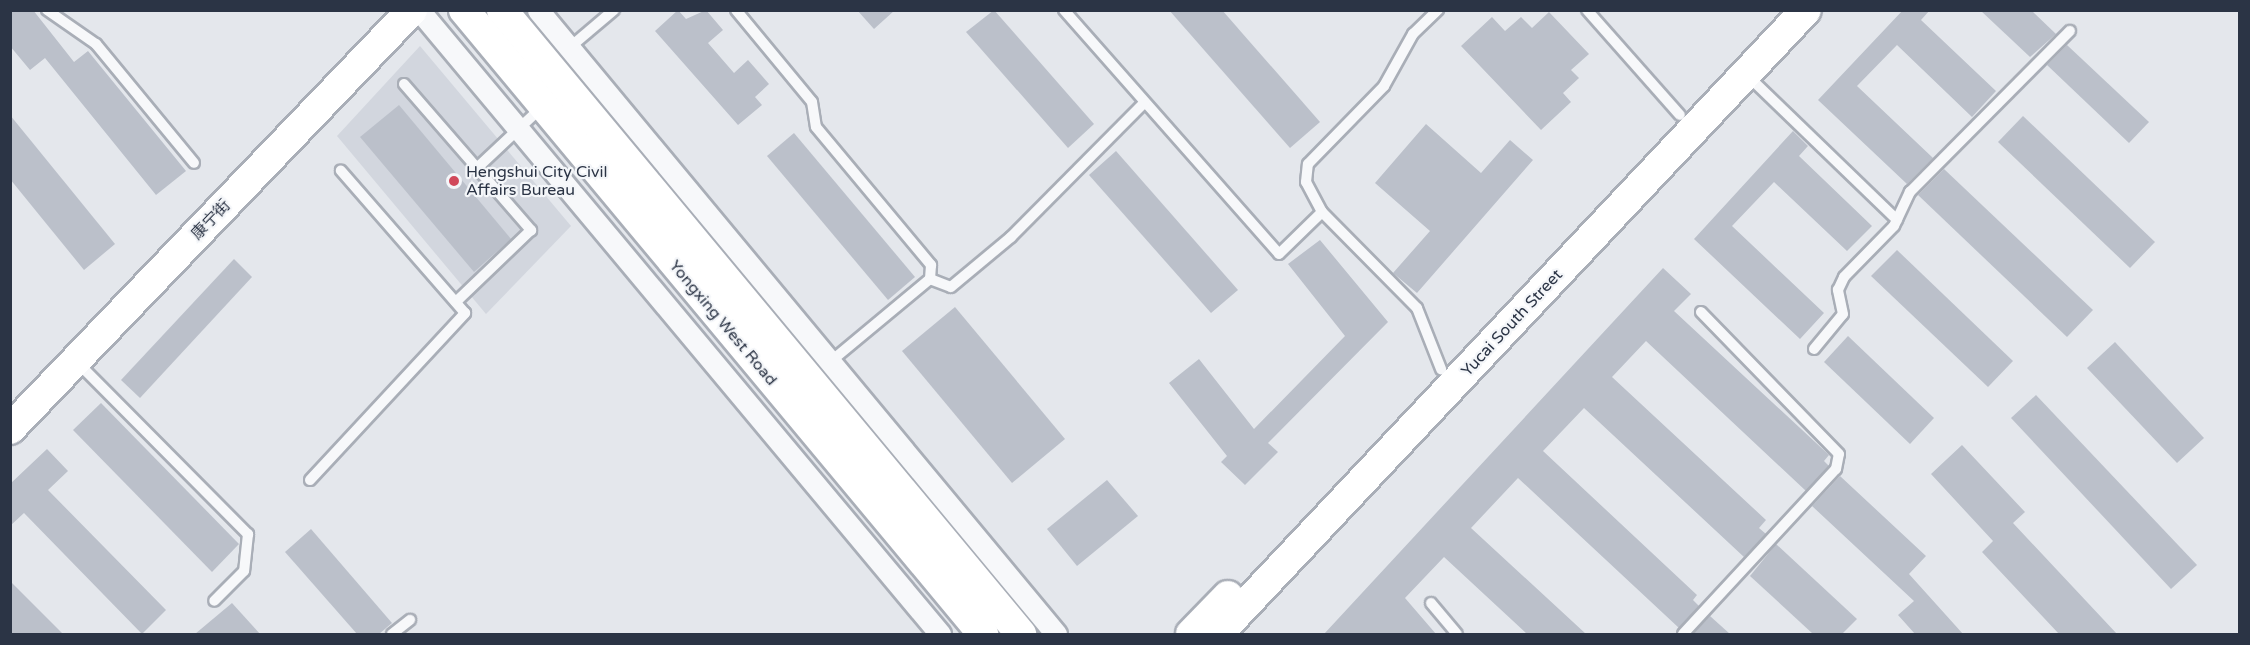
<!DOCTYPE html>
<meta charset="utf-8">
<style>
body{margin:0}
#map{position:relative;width:2250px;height:645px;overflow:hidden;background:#e4e7ec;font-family:"Varela Round","Noto Sans SC",sans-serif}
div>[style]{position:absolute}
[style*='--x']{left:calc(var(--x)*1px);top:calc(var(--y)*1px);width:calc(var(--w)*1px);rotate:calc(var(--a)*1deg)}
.built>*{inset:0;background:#d2d6de}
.building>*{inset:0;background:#bbc0ca}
.roads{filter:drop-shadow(2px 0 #a9aeb7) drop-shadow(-2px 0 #a9aeb7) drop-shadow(0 2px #a9aeb7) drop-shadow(0 -2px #a9aeb7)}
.lane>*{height:10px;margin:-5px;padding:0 5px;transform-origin:5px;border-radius:5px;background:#f7f8fa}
.street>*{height:21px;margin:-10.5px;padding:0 10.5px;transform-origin:10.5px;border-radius:10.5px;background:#f7f8fa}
.secondary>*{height:30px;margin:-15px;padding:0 15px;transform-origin:15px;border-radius:15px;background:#fff}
.dots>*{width:16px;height:16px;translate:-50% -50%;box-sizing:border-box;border:3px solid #f4f6f9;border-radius:50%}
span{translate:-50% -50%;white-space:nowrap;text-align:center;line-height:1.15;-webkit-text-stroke:4.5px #f4f6f9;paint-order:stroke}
.poi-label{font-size:16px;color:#2b3445}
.left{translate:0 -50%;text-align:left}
.street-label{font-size:16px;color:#2b3445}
.frame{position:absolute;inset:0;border:12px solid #2b3445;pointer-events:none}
</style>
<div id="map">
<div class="built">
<i style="clip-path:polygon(420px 46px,571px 226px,486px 314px,337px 136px)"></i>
</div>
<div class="building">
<i style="clip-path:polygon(10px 10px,33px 10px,74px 62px,88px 51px,186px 171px,156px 195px,45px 58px,30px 70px,10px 46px)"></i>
<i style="clip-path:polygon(678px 10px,686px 19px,706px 10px,723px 30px,708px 43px,734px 73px,748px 60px,769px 84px,755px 97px,762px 105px,738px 125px,655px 31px)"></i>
<i style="clip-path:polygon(857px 10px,895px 10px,874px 29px)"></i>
<i style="clip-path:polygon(994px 10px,1094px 124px,1068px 148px,966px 32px)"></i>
<i style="clip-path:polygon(1169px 10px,1222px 10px,1320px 122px,1290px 148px)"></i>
<i style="clip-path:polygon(1903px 10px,1930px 10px,1921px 20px,1996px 91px,1972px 117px,1897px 45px,1857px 86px,1933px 158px,1907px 184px,1818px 100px)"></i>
<i style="clip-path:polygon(1980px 10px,2031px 10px,2056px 34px,2030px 57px)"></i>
<i style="clip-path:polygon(1549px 12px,1589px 54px,1571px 70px,1579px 78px,1563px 93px,1571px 102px,1541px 130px,1461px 46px,1492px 17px,1505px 31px,1521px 17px,1532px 28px)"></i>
<i style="clip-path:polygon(2067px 45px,2149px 122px,2129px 143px,2047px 65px)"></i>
<i style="clip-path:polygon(399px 105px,511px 239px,474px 272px,360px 137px)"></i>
<i style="clip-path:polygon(10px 115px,115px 244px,84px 270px,10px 179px)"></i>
<i style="clip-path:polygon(2023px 116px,2155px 242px,2130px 268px,1998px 142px)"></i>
<i style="clip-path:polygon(1426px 124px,1481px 173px,1510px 140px,1533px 160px,1417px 293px,1393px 273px,1430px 231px,1375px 183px)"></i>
<i style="clip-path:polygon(1793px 131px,1808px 146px,1799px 156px,1872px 226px,1847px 251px,1774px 182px,1732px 226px,1824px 313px,1800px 339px,1694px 239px)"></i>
<i style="clip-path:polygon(794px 133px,915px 277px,888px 300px,767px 156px)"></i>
<i style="clip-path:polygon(1116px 151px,1238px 290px,1211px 313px,1089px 175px)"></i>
<i style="clip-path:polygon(1944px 169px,2093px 310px,2067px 337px,1918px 195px)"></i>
<i style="clip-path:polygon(1320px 240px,1388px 322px,1268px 443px,1278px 452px,1245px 485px,1221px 462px,1227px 456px,1169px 383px,1199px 359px,1254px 429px,1345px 336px,1288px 264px)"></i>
<i style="clip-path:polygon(1897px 250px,2013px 361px,1988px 387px,1871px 276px)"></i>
<i style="clip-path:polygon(234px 259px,252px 277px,140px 398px,121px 380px)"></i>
<i style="clip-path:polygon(1663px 268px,1691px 294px,1674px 311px,1829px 455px,1824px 461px,1829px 466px,1806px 491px,1646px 341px,1612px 377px,1766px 520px,1759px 528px,1766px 534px,1744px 557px,1584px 408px,1543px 451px,1697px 595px,1693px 600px,1699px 606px,1679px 628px,1518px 478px,1471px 528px,1586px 634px,1527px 634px,1444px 557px,1405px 598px,1436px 634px,1324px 634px)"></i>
<i style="clip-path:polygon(955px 307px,1065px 439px,1012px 483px,902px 351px)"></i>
<i style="clip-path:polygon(1848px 336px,1934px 418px,1910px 444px,1824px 362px)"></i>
<i style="clip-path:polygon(2115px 342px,2204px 438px,2177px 463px,2087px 368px)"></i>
<i style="clip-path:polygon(2036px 395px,2197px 565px,2171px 589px,2011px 418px)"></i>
<i style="clip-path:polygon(101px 403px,239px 544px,212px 572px,73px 430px)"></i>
<i style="clip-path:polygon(1962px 445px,2025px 512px,2013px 523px,2117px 634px,2059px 634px,1982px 552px,1993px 541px,1931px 474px)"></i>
<i style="clip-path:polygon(47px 449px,68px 471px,48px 490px,166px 610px,142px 634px,24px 513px,10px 526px,10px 484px)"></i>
<i style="clip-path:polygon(1840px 476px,1926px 556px,1909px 574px,1963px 634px,1915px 634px,1898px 615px,1914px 601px,1812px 506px)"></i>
<i style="clip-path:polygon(1107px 480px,1138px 516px,1077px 566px,1047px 529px)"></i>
<i style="clip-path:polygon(311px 529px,392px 623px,379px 634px,357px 634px,285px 552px)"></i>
<i style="clip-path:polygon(1776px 544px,1857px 619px,1842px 634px,1813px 634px,1750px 576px)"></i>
<i style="clip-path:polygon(10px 581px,63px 634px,10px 634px)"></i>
<i style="clip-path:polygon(232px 603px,260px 634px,195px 634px)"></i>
<i style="clip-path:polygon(1710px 616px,1730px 634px,1693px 634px)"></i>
</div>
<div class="roads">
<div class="lane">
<i style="--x:47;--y:10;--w:60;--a:34.8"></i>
<i style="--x:96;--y:44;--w:154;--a:50.5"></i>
<i style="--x:736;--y:10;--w:119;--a:50.4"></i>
<i style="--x:812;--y:102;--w:25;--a:81"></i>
<i style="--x:816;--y:127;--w:180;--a:50.2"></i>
<i style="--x:931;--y:265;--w:14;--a:94"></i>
<i style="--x:1064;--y:10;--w:325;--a:48.6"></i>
<i style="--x:1279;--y:254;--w:60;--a:-44.3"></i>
<i style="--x:1322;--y:212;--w:135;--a:45.3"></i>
<i style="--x:1417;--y:308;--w:66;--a:68.5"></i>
<i style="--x:1587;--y:10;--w:140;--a:48.5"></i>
<i style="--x:569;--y:48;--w:59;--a:-40.2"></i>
<i style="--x:1748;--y:76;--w:207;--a:44"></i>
<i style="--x:404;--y:84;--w:194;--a:49"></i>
<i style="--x:531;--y:230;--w:104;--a:136.2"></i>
<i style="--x:477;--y:168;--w:91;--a:-43.2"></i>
<i style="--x:1322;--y:212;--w:34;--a:-118"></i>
<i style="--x:1306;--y:182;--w:18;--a:-84"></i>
<i style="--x:1308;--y:164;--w:109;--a:-45.7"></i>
<i style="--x:1384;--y:86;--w:60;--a:-60.9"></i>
<i style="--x:1413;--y:34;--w:35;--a:-44"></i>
<i style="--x:1814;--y:349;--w:45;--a:-50.4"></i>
<i style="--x:1843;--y:314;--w:25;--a:-102"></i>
<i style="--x:1838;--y:290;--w:14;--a:-65"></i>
<i style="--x:1844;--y:277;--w:71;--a:-45.6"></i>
<i style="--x:1894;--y:226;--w:38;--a:-65"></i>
<i style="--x:1910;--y:192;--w:227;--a:-45.2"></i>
<i style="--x:77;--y:362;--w:243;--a:45.2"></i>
<i style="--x:248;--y:534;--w:37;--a:96"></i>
<i style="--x:244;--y:571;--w:42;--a:135"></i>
<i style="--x:830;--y:362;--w:130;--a:-39.7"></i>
<i style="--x:930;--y:279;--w:22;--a:21"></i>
<i style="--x:951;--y:287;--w:78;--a:-39.8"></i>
<i style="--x:1011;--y:237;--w:189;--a:-45.2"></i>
<i style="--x:310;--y:480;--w:228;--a:-47.1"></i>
<i style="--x:465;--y:313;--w:189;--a:-131.1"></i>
<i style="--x:1431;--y:603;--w:40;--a:50"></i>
<i style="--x:392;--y:634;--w:23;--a:-38"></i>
<i style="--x:1683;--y:634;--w:225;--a:-47.2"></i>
<i style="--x:1836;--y:469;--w:15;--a:-79"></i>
<i style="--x:1839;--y:454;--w:198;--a:-134.2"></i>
</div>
<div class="street">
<i style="--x:419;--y:10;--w:813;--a:50.14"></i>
<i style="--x:538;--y:10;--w:811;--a:50.3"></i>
</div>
<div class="secondary">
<i style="--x:464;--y:10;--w:812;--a:50.25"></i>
<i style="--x:502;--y:10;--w:812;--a:50.25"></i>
<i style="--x:10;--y:429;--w:581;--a:-46.19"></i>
<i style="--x:1191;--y:634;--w:53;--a:-45.8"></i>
<i style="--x:1218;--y:634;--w:857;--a:-46.7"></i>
</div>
</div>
<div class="dots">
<i style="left:454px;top:181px;background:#d1495b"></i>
</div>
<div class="poi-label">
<span class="left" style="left:466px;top:181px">Hengshui City Civil<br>Affairs Bureau</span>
</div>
<div class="street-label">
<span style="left:211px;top:220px;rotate:-46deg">康宁街</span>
<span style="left:723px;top:323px;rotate:50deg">Yongxing West Road</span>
<span style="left:1512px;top:323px;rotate:-47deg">Yucai South Street</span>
</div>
<div class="frame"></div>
</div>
